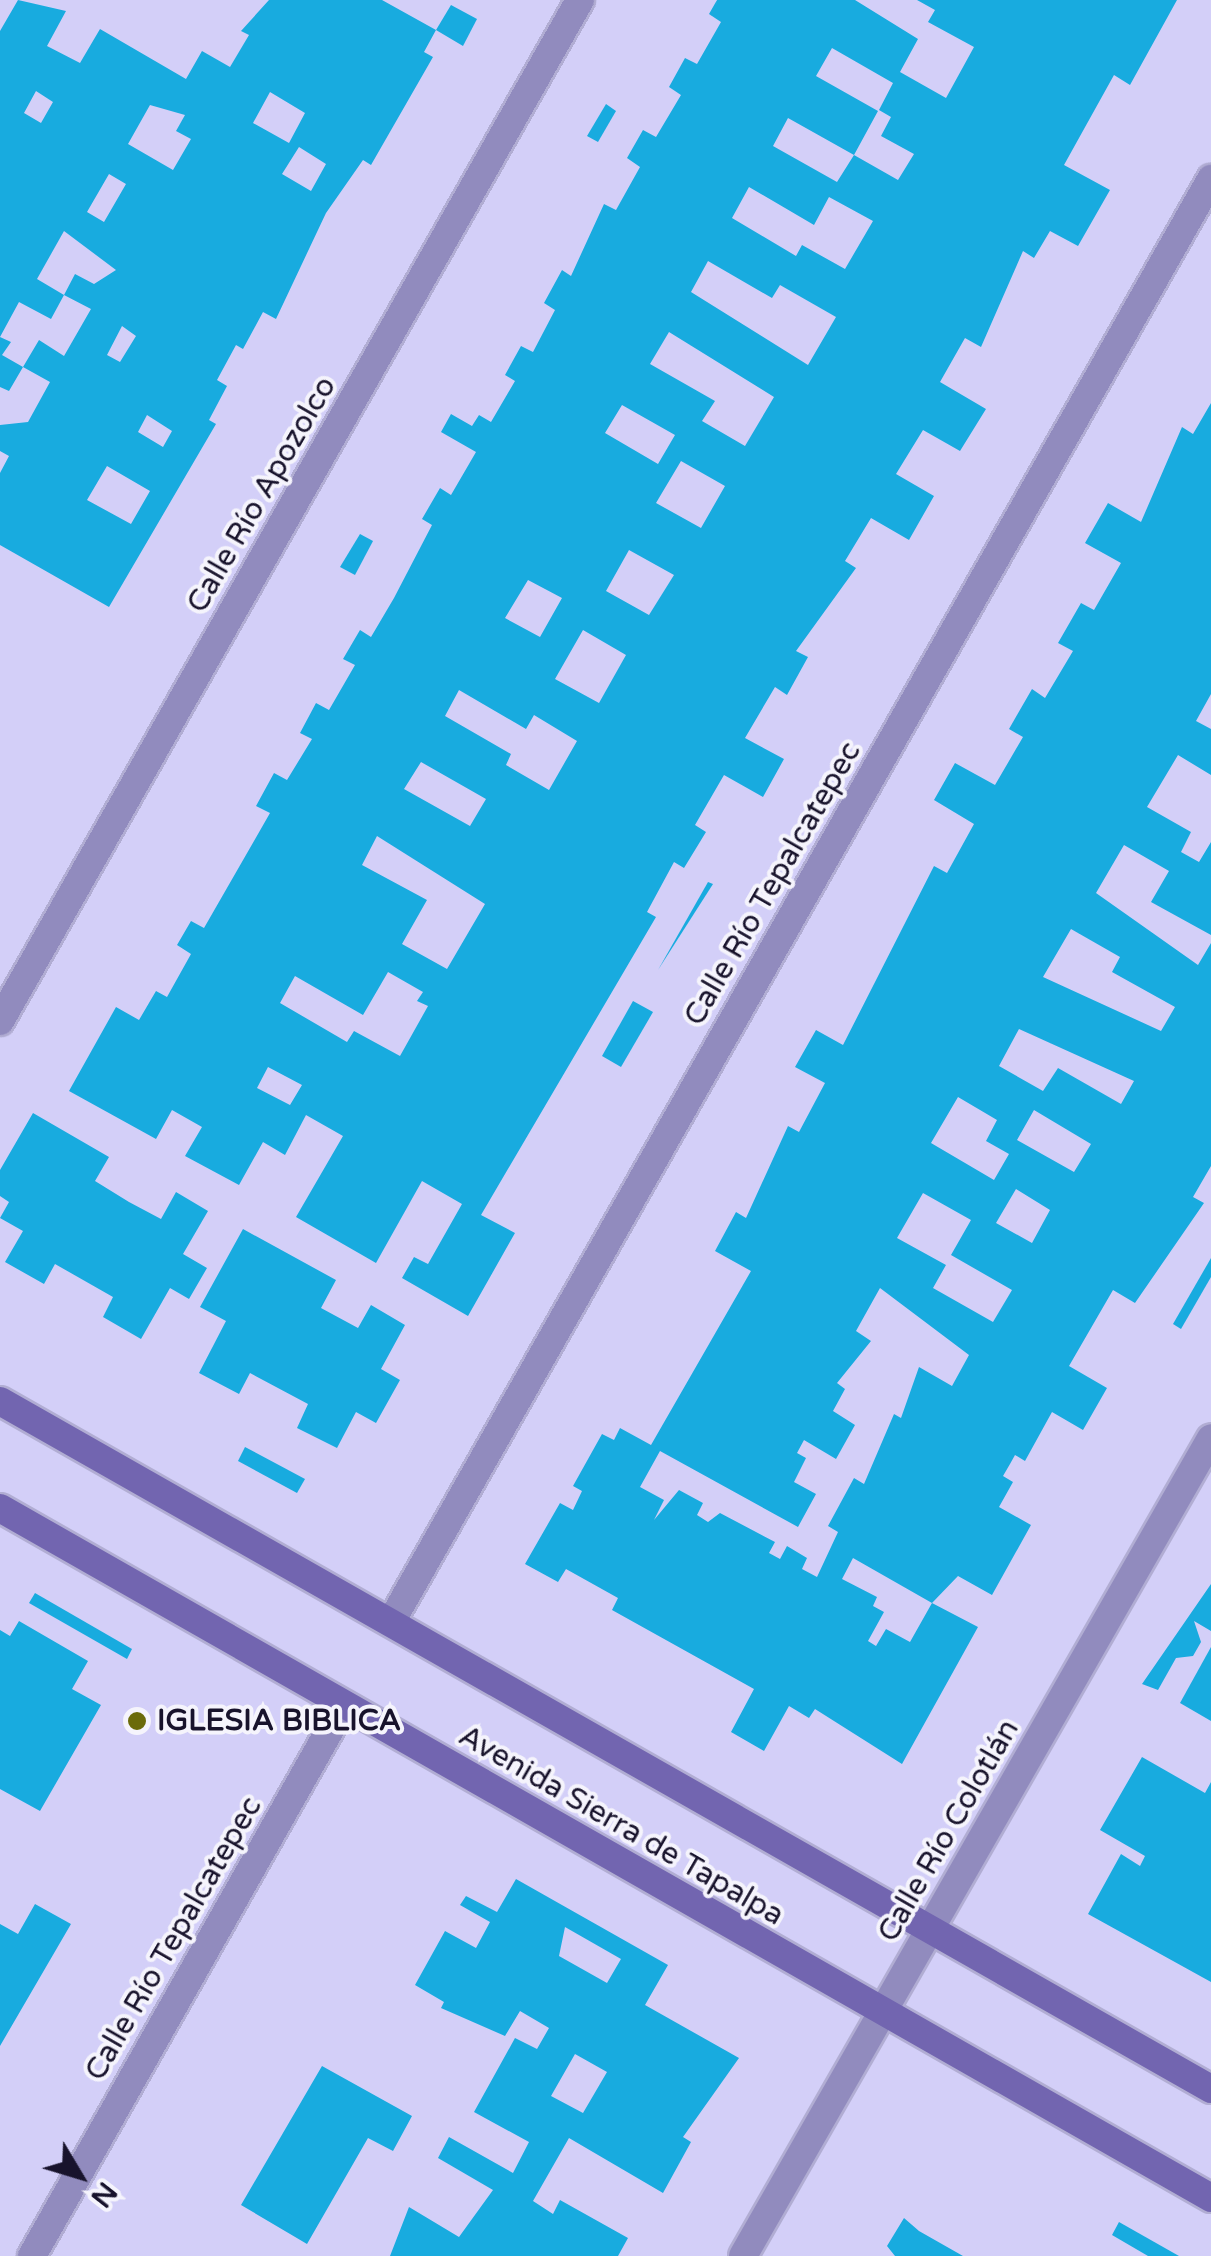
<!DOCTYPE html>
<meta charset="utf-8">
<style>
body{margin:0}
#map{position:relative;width:1211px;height:2256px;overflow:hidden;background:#d3cff8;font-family:"Varela Round",sans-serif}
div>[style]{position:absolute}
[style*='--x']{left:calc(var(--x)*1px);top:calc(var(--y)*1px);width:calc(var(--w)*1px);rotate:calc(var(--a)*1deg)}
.building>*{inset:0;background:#18abdf}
.roads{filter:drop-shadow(2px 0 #b1add3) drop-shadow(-2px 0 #b1add3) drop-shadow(0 2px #b1add3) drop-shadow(0 -2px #b1add3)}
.minor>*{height:28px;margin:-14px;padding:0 14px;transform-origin:14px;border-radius:14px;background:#918bbe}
.secondary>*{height:28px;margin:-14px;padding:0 14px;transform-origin:14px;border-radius:14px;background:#7265b0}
.dots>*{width:28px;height:28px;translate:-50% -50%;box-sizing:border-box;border:5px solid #f5f4fc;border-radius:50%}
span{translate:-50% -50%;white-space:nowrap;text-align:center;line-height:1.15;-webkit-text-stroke:8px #f5f4fc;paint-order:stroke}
.street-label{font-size:30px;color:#18132c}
.poi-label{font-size:30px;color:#18132c;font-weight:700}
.left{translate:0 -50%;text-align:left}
.north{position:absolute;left:30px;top:2126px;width:100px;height:100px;-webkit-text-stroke:8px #f5f4fc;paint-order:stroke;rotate:128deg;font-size:28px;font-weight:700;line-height:40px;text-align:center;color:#18132c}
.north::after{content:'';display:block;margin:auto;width:35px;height:45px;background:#18132c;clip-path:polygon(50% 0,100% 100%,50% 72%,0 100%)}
</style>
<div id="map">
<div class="building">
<i style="clip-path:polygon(evenodd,18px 0,66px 11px,47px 46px,80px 63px,100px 29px,186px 79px,202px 51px,230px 67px,249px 35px,241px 31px,269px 0,382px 0,436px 30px,424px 52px,433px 57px,371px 165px,363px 160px,326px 213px,276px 319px,263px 312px,243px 349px,236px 345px,217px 380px,227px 386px,209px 420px,216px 424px,109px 607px,0 545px,0 473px,9px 456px,0 451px,0 425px,28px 422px,50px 382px,23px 367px,9px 391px,0 387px,0 31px,18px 0,36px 91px,53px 102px,41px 123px,24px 113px,36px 91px,18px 0,270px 92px,305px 113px,289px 143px,253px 123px,270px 92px,18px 0,150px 105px,185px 115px,176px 131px,191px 139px,173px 170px,128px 144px,150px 105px,18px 0,299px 147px,326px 164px,311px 191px,282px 174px,299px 147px,18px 0,109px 174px,126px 184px,104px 222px,87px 212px,109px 174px,18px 0,64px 231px,116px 270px,94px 284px,75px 274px,64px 295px,91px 309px,64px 356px,39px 340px,23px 367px,2px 355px,11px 342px,0 337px,19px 302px,51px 319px,64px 295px,37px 279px,64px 231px,18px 0,122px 326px,136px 336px,120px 362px,107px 355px,122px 326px,18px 0,147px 415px,172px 431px,163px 447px,138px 432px,147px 415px,18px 0,107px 466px,150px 491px,131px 524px,87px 500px,107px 466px)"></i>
<i style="clip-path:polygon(evenodd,717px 0,855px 0,918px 39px,900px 72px,946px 98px,974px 47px,928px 22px,935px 10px,917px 0,1177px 0,1130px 85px,1114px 75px,1064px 165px,1110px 190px,1078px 246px,1050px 231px,1034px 258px,1023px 251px,981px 347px,965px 338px,940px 382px,986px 409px,960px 451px,923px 430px,896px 474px,934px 496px,909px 540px,871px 518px,845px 561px,856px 568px,796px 651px,808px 657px,787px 695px,775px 687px,745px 738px,784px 759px,763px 797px,724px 775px,695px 825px,706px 832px,684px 868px,674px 862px,647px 912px,656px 917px,481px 1215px,515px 1233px,468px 1316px,402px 1278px,414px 1257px,428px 1264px,462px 1204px,422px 1181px,376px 1263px,296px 1217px,343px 1136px,306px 1115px,285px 1155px,263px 1142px,239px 1185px,185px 1156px,202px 1127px,172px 1110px,156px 1139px,69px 1091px,116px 1007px,139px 1020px,156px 991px,167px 997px,191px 954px,177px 945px,191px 921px,204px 928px,270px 813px,256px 806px,274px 773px,287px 780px,312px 739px,300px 733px,316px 703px,329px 710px,355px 665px,343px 659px,360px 630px,371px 637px,394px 598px,432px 525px,422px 519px,440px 488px,451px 495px,476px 452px,441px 432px,451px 414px,472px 426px,479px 415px,491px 422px,515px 381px,505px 375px,521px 346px,533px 352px,555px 310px,544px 303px,562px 270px,571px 276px,604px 204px,616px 210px,640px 167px,627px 158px,643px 130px,656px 137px,681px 95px,669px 87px,685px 58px,697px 64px,721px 22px,709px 14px,717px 0,832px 48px,893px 83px,879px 110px,891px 117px,881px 136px,914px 154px,898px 180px,854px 155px,878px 111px,816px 76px,832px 48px,717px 0,788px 118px,854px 155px,837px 182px,773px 146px,788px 118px,717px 0,749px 187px,814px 225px,829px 197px,873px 221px,845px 269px,802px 245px,796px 256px,732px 218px,749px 187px,717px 0,708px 261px,772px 298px,780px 285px,836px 317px,808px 365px,691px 292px,708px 261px,717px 0,669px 332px,774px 397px,745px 446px,702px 421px,715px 401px,650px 364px,669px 332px,717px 0,622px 405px,675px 435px,658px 464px,605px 433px,622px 405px,717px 0,681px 461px,725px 486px,701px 528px,656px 503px,681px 461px,717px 0,629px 550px,674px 575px,649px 615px,606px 591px,629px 550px,717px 0,528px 580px,562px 598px,540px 637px,505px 618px,528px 580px,717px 0,583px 630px,626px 655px,599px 703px,555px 679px,583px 630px,717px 0,459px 690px,526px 729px,534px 715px,577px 741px,549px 790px,506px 765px,511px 754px,445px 716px,459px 690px,717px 0,421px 762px,486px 799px,470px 826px,404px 789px,421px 762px,717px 0,377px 836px,485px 904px,447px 969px,402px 944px,427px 900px,362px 865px,377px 836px,717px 0,388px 972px,423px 992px,417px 1001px,428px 1006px,400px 1056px,354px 1031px,347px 1042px,280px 1003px,295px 976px,363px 1015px,388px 972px,717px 0,268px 1067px,302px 1085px,290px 1105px,257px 1088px,268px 1067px)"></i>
<i style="clip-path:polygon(451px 5px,477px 19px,463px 46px,436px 30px)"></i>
<i style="clip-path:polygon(606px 104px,616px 111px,598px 142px,587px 136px)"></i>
<i style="clip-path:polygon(evenodd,1211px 403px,1211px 694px,1196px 721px,1211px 729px,1211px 775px,1178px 755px,1147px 807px,1191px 832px,1181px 852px,1199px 862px,1211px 842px,1211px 935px,1151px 902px,1169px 871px,1124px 845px,1096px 893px,1198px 965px,1211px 943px,1211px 1166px,1193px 1197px,1204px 1203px,1135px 1303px,1113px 1290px,1069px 1366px,1107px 1388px,1083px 1430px,1052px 1412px,1025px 1461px,1015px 1455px,1010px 1464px,1003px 1476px,1013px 1482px,999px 1507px,1031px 1525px,992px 1595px,958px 1576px,932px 1603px,853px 1558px,842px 1579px,877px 1597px,873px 1606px,884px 1612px,868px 1641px,876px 1646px,886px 1629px,910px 1642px,932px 1603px,978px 1627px,902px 1764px,815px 1709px,809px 1718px,789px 1706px,764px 1751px,731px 1732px,754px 1689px,612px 1610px,618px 1598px,566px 1569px,558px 1582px,525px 1564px,560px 1503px,573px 1510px,582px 1491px,573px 1486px,602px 1434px,614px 1440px,620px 1428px,651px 1445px,751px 1271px,715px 1251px,736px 1212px,746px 1218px,788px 1126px,799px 1132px,825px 1083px,795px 1067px,816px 1030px,843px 1045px,934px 866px,947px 873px,974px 824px,934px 800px,955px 763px,995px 785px,1023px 737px,1009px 729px,1032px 689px,1045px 698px,1073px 651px,1058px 643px,1081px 603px,1094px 610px,1121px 563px,1085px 543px,1108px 503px,1141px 522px,1182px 427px,1193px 434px,1211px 403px,1071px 929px,1120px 957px,1112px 972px,1175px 1007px,1161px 1031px,1043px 977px,1071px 929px,1211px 403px,1019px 1029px,1134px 1081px,1121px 1104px,1058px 1068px,1043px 1091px,999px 1066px,1019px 1029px,1211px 403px,958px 1097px,997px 1120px,986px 1141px,1009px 1154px,994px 1180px,931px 1143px,958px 1097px,1211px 403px,1034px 1110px,1091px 1144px,1074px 1172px,1017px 1140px,1034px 1110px,1211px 403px,1016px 1189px,1050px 1210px,1032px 1243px,996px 1223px,1016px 1189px,1211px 403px,923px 1193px,971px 1220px,951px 1255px,1012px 1290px,993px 1322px,933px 1288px,946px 1265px,897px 1238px,923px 1193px,1211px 403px,880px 1288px,969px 1355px,952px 1386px,919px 1367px,901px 1418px,894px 1414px,864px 1484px,854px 1478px,828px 1526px,838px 1532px,817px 1577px,802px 1569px,807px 1558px,787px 1546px,780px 1559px,769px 1553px,775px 1542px,720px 1513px,708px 1522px,697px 1515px,703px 1503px,679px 1490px,654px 1520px,664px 1500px,640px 1487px,660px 1451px,798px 1527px,816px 1494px,794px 1482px,806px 1458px,797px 1453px,804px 1440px,836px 1459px,855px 1425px,833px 1411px,845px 1389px,837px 1383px,871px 1341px,856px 1331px,880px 1288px)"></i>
<i style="clip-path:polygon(360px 534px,373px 541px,355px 575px,340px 567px)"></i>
<i style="clip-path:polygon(708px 882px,713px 884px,658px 970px)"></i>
<i style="clip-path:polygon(633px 1001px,653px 1012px,621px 1067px,602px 1056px)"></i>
<i style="clip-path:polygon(33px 1113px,109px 1157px,95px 1181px,129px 1202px,161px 1219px,176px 1192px,208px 1211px,183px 1254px,207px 1268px,189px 1299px,170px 1288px,141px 1339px,103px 1317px,113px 1297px,55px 1264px,44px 1284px,5px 1262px,23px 1231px,0 1218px,9px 1202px,0 1196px,0 1170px)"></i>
<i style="clip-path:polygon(243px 1229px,336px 1280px,321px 1308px,358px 1328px,371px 1305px,405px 1325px,381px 1369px,400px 1380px,376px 1423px,356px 1412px,337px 1448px,297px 1428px,308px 1404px,250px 1373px,239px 1394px,199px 1373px,226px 1321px,200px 1307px)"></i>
<i style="clip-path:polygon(1211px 1258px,1211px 1277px,1181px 1329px,1173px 1324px)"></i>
<i style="clip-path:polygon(245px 1447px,305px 1479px,297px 1493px,238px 1461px)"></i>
<i style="clip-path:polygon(1211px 1584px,1211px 1631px,1194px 1621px,1201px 1642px,1193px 1656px,1176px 1658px,1158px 1690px,1142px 1684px)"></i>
<i style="clip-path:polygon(35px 1593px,132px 1649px,127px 1659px,29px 1603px)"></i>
<i style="clip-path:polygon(19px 1621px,88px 1661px,72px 1689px,101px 1705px,40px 1811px,0 1789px,0 1630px,10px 1636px)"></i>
<i style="clip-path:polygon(1211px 1647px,1211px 1721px,1180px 1703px)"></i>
<i style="clip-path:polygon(1142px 1757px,1205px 1793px,1211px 1782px,1211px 1982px,1088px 1914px,1121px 1854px,1140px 1866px,1145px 1856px,1100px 1830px)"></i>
<i style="clip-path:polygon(evenodd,516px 1879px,668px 1965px,645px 2005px,739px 2058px,683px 2137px,691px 2142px,663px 2193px,569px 2138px,533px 2201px,553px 2214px,560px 2200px,628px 2238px,618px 2256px,390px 2256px,409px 2207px,459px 2237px,493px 2190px,438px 2158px,449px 2137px,513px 2173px,529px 2142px,474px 2112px,515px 2038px,537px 2049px,549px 2028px,520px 2011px,505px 2036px,441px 2008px,444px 2002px,415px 1985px,445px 1931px,476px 1948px,490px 1922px,460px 1905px,466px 1896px,497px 1912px,516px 1879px,565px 1927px,621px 1959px,607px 1983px,559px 1956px,565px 1927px,516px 1879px,575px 2054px,607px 2072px,583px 2113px,551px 2096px,575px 2054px)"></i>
<i style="clip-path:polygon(35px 1904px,71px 1924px,0 2046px,0 1924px,18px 1934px)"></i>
<i style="clip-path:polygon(322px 2066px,412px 2116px,393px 2151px,368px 2138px,307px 2244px,241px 2205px)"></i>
<i style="clip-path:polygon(904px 2218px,919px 2231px,963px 2256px,895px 2256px,887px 2246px)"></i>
<i style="clip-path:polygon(1119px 2222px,1179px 2256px,1148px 2256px,1112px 2235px)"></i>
</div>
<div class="roads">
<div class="minor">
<i style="--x:0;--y:1021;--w:1174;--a:-60.4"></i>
<i style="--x:391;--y:1622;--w:1660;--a:-60.39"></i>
<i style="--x:32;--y:2256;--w:633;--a:-60.48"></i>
<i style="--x:743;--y:2256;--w:942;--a:-60.22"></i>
</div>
<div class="secondary">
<i style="--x:0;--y:1401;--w:1393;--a:29.6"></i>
<i style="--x:0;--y:1508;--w:1394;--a:29.67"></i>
</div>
</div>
<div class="dots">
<i style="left:137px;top:1721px;background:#6b6b0a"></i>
</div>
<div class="street-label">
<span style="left:262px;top:495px;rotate:-60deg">Calle Río Apozolco</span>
<span style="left:773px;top:884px;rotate:-60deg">Calle Río Tepalcatepec</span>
<span style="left:621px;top:1826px;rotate:30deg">Avenida Sierra de Tapalpa</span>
<span style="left:949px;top:1831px;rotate:-60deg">Calle Río Colotlán</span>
<span style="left:174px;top:1939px;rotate:-60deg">Calle Río Tepalcatepec</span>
</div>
<div class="poi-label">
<span class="left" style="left:157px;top:1721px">IGLESIA BIBLICA</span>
</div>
<div class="north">N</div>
</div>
